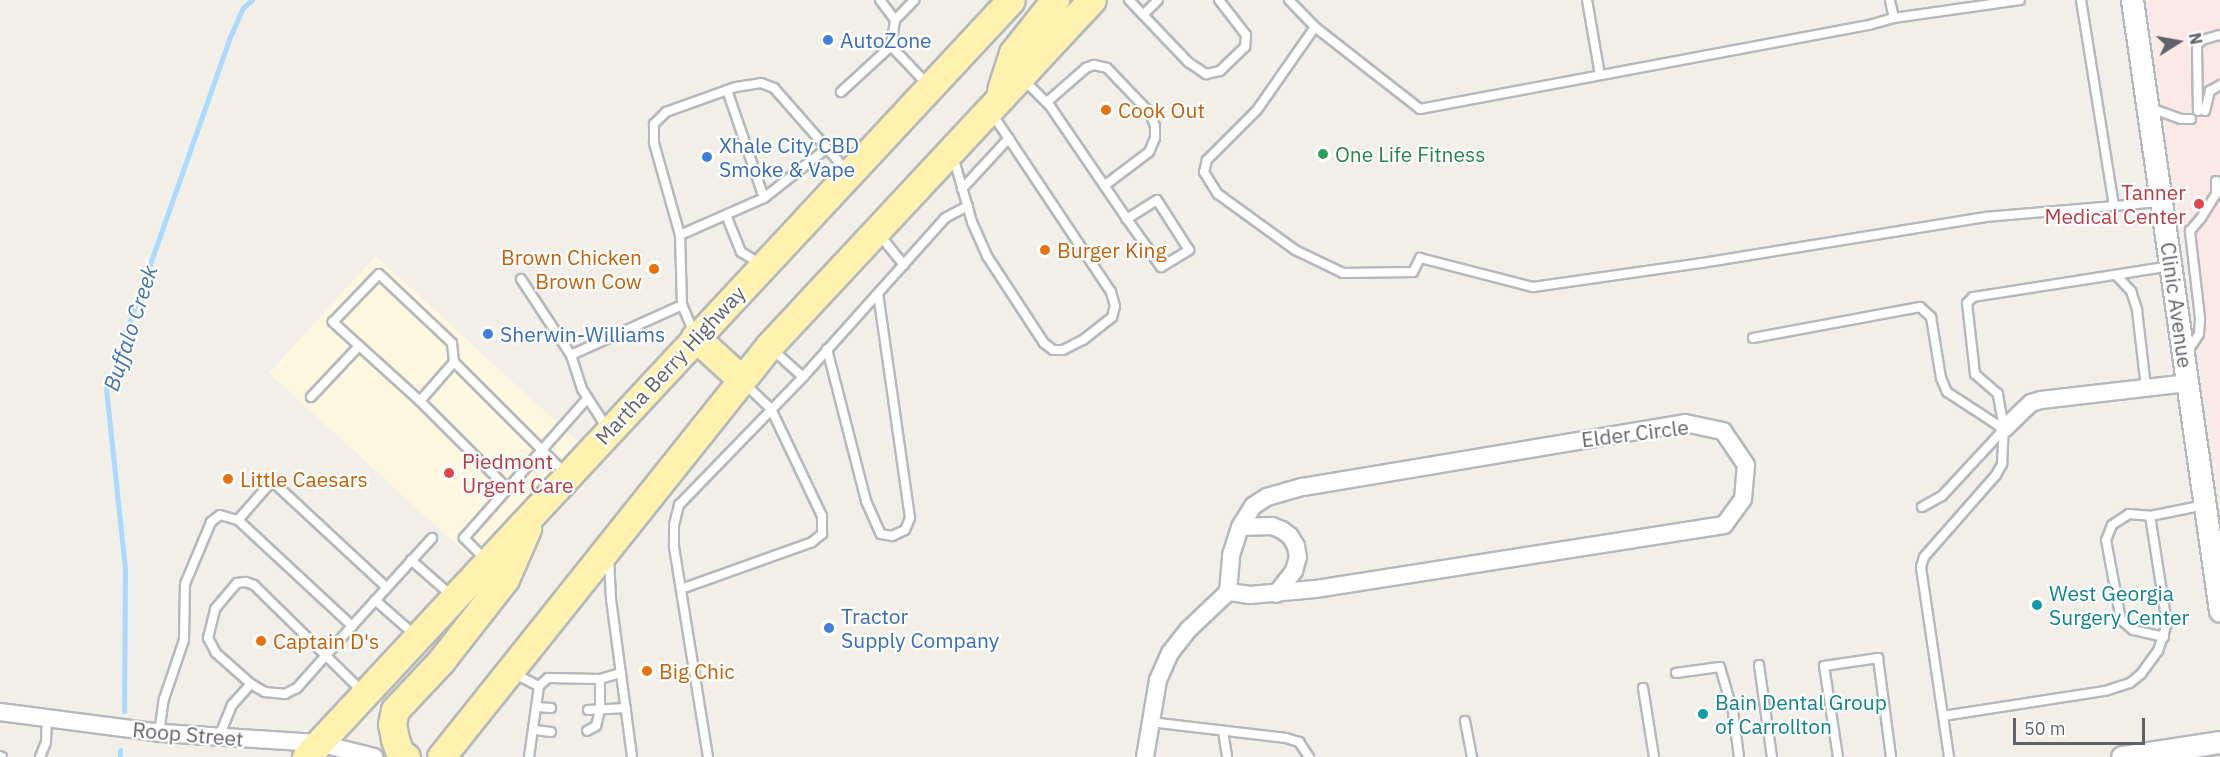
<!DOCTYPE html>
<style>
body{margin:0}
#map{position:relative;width:2220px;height:757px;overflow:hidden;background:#f1efe8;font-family:"IBM Plex Sans",sans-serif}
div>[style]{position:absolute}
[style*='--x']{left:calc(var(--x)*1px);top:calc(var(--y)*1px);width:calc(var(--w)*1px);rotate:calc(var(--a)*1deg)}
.commercial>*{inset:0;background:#fef7e0}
.medical>*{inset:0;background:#fce8e6}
.stream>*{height:5px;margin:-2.5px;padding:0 2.5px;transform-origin:2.5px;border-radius:2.5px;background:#aadaff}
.roads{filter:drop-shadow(2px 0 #b5b8bc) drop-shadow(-2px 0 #b5b8bc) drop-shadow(0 2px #b5b8bc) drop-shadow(0 -2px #b5b8bc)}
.service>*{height:8px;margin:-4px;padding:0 4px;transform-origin:4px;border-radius:4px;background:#fff}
.minor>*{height:16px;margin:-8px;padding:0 8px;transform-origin:8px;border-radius:8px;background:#fff}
.tertiary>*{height:21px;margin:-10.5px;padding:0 10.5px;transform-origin:10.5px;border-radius:10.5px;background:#fff}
.primary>*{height:27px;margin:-13.5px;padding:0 13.5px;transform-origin:13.5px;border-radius:13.5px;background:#fff2af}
.dots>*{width:16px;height:16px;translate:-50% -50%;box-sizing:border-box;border:3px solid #fff;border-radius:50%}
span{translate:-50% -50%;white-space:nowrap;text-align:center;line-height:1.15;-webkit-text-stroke:4.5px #fff;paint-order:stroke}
.shop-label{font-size:21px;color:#366cbe}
.left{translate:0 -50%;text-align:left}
.food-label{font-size:21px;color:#c56008}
.right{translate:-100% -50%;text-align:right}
.leisure-label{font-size:21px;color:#27864d}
.health-label{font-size:21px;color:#be3a42}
.street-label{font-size:21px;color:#5f6368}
.culture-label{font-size:21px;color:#0d838f}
.water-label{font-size:22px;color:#4174aa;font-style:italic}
.north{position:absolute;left:2148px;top:12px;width:60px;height:60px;-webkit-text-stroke:4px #fff;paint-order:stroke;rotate:79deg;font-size:16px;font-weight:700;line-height:24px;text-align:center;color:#5f6368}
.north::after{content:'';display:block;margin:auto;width:21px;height:27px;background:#5f6368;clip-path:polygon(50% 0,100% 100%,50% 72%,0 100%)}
.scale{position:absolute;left:2013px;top:718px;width:132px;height:27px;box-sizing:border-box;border:3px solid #5f6368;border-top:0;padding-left:8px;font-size:18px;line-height:21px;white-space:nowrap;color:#5f6368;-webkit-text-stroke:4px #fff;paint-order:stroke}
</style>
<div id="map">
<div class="commercial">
<i style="clip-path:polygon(376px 256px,579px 443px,471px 558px,269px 373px)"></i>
</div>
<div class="medical">
<i style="clip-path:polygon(2147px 0,2220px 0,2220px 491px,2209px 409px)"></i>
</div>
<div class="stream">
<i style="--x:124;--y:711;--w:142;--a:-89.6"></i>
<i style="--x:125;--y:569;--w:181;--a:-96"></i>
<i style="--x:106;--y:389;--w:371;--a:-70.6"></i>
<i style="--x:229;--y:39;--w:34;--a:-66"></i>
<i style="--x:243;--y:8;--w:12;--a:-42"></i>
<i style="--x:120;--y:757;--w:7;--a:-90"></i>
</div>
<div class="roads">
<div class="service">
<i style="--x:880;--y:0;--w:25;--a:53"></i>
<i style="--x:1129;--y:0;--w:86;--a:46.4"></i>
<i style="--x:1188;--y:62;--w:22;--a:34"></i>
<i style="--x:1206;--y:74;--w:14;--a:-12"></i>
<i style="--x:1220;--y:71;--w:35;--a:-44"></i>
<i style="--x:1245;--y:47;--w:12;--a:-85"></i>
<i style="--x:1246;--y:35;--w:44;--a:-127.6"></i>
<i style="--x:1289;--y:0;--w:37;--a:46"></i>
<i style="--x:1315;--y:27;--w:133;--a:38"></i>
<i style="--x:1420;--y:109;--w:457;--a:-10.6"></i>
<i style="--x:1869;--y:25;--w:26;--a:-16"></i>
<i style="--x:1894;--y:18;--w:18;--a:-103"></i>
<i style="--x:1587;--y:0;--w:76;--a:80.2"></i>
<i style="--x:2081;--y:0;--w:209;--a:80.9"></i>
<i style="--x:1143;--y:15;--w:21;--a:-45"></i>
<i style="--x:1894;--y:18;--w:127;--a:-8.1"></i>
<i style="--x:1315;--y:27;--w:101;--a:124.9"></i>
<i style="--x:1257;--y:110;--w:71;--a:135"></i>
<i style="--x:1207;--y:160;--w:12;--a:104"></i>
<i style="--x:1204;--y:172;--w:26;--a:58"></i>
<i style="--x:1218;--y:194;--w:95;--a:36"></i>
<i style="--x:1295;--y:250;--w:53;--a:25.6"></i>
<i style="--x:1343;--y:273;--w:70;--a:-0.8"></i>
<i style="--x:1413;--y:272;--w:16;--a:-63"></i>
<i style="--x:1420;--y:258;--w:117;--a:14.4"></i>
<i style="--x:1533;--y:287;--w:171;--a:-8.1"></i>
<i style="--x:1702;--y:263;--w:288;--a:-9.2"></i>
<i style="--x:1986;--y:217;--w:176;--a:-4.9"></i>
<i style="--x:891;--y:46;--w:26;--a:-81"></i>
<i style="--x:895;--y:20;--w:28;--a:-46"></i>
<i style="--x:1023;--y:79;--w:38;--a:45"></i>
<i style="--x:1050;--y:106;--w:137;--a:55.7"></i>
<i style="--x:1127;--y:219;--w:59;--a:54.7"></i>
<i style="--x:1161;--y:267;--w:33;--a:-31"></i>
<i style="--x:1189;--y:250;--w:59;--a:-122.6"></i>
<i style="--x:1157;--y:200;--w:36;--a:148"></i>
<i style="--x:727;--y:90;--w:114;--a:71.1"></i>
<i style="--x:841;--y:92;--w:68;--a:-42.6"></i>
<i style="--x:891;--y:46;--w:52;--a:46.5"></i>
<i style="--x:1047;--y:102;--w:52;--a:-41.1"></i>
<i style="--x:1086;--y:68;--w:9;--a:-21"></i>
<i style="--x:1094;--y:65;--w:13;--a:13"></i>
<i style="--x:1107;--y:68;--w:62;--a:46.3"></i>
<i style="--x:1150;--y:113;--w:14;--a:69"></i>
<i style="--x:1155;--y:126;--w:12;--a:90"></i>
<i style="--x:1155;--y:138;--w:15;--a:113"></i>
<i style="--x:1149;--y:152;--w:56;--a:142.9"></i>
<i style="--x:2148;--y:107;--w:35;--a:20"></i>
<i style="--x:2181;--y:119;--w:10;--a:0"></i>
<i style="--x:2198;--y:111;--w:66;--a:-90.9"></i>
<i style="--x:2197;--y:45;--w:7;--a:-45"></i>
<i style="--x:2202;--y:40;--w:19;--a:-16"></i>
<i style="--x:2205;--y:111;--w:21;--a:-76"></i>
<i style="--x:2210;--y:91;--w:12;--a:-31"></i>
<i style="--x:953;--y:156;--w:69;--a:73.9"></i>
<i style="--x:972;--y:222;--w:37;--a:66"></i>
<i style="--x:987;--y:256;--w:104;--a:56.8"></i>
<i style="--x:1044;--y:343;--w:11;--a:38"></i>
<i style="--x:1053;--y:350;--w:10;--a:0"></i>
<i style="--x:1063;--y:350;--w:22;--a:-27"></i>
<i style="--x:1083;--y:340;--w:37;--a:-38"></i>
<i style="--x:1112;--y:317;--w:11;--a:-75"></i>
<i style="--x:1115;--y:306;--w:15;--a:-106"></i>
<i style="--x:1111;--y:292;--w:216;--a:-123.7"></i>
<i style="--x:962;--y:189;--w:69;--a:-47.3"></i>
<i style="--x:726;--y:215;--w:40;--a:68"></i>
<i style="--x:741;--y:252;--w:21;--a:31"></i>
<i style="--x:878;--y:233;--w:41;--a:50.9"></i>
<i style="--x:680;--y:235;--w:92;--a:-23.8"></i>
<i style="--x:764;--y:198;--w:80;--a:-38.4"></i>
<i style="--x:2117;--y:276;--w:21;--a:47"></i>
<i style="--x:2131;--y:291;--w:20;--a:72"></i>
<i style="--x:2137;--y:310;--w:79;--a:83.4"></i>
<i style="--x:521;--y:279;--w:91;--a:56.7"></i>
<i style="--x:694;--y:333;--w:30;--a:-113"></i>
<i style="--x:682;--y:305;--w:70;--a:-91.6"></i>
<i style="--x:680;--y:235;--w:96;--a:-105.8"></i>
<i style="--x:654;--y:143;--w:19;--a:-90"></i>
<i style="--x:654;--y:124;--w:17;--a:-45"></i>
<i style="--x:666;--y:112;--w:74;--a:-19.7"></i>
<i style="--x:736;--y:87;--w:25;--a:-9"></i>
<i style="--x:761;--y:83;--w:14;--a:21"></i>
<i style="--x:774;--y:88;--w:109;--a:48.7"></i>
<i style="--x:1753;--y:338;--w:170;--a:-10.5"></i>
<i style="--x:1920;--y:307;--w:15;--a:42"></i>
<i style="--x:1931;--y:317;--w:62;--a:80.7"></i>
<i style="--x:1941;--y:378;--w:15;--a:67"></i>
<i style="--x:1947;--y:392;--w:68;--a:33"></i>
<i style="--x:772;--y:349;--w:42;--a:42.1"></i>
<i style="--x:827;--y:349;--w:157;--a:75.6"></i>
<i style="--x:866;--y:501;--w:36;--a:66"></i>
<i style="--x:881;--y:534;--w:11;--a:10"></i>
<i style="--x:892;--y:536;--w:14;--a:-25"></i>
<i style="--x:905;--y:530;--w:13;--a:-67"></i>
<i style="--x:910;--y:518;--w:226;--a:-98.1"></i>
<i style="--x:2187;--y:353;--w:22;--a:-58"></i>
<i style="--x:2199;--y:334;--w:16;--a:-86"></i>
<i style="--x:2200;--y:318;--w:88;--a:-96.6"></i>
<i style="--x:2190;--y:231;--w:17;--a:-50"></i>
<i style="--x:2201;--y:218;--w:28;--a:-58"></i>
<i style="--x:2216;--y:194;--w:13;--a:-90"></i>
<i style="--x:311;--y:397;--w:70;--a:-46.7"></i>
<i style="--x:420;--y:401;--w:118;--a:-137.8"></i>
<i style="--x:333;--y:322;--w:66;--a:-46.2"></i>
<i style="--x:379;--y:274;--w:100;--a:43.4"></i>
<i style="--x:452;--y:343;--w:19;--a:84"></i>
<i style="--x:607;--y:428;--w:46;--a:-122.7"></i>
<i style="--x:582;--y:389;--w:36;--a:-108"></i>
<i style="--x:571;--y:355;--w:122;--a:-24.2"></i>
<i style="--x:508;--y:489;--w:124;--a:-135"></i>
<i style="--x:420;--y:401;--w:52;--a:-48.9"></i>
<i style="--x:454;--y:362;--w:157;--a:45"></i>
<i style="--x:1922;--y:507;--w:23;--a:-29"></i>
<i style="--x:1942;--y:496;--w:91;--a:-47.2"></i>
<i style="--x:238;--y:520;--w:52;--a:-48.9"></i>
<i style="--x:272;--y:481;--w:156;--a:42.9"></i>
<i style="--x:609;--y:557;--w:42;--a:87.3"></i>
<i style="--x:611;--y:599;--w:159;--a:82.4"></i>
<i style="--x:485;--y:559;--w:30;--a:-135"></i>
<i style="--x:464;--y:538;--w:186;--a:-48.5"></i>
<i style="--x:411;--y:560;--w:53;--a:41.2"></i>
<i style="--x:681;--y:589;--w:139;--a:-19.7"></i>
<i style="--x:812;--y:542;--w:13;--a:-39"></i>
<i style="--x:822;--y:534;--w:18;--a:-90"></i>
<i style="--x:822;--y:516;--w:119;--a:-115.5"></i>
<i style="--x:771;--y:409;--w:39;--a:-136"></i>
<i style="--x:375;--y:600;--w:55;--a:41.3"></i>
<i style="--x:2164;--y:637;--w:32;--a:-167"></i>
<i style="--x:2133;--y:630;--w:16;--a:-140"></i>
<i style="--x:2121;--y:620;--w:81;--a:-100.6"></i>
<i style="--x:2106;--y:540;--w:16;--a:-68"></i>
<i style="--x:2112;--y:525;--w:20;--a:-33"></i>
<i style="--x:2129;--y:514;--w:21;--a:5"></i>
<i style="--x:2150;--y:516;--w:56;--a:-11.3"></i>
<i style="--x:1759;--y:665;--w:93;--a:82"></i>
<i style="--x:513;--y:673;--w:29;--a:27"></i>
<i style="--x:539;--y:686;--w:72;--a:98"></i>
<i style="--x:1676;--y:673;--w:44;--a:-7.8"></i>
<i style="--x:1720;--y:667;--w:47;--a:73.9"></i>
<i style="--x:1733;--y:712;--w:45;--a:82.4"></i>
<i style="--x:600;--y:679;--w:22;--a:-16"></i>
<i style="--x:251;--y:684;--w:47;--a:-138.5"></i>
<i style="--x:216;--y:653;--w:17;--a:-118"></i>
<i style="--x:208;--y:638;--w:30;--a:-76"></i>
<i style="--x:215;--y:609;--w:34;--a:-50"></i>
<i style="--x:237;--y:583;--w:9;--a:-6"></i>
<i style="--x:246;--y:582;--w:9;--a:21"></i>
<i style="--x:254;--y:585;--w:151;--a:44.5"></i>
<i style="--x:539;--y:686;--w:12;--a:-42"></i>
<i style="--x:548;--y:678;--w:52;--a:1.1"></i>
<i style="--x:600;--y:679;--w:31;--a:90"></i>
<i style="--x:600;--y:710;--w:16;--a:104"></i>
<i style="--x:596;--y:726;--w:10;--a:151"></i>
<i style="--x:1643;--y:688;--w:70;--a:80.9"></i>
<i style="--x:537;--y:707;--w:14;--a:4"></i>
<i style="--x:588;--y:710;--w:38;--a:-3"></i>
<i style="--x:1943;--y:716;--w:164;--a:-8.8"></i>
<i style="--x:2105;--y:691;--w:26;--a:-18"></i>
<i style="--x:2130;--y:683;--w:14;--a:-39"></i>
<i style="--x:2141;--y:674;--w:29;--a:-54"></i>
<i style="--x:2158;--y:651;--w:28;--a:-72"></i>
<i style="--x:2167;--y:624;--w:109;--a:-98.9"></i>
<i style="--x:1465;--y:721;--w:37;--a:79"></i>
<i style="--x:1150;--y:722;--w:137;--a:6.7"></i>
<i style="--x:1286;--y:738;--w:14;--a:17"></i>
<i style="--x:1299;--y:742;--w:18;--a:56"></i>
<i style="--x:535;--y:730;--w:16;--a:7"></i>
<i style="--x:1223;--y:731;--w:26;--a:81"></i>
<i style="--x:159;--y:733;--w:34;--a:-82"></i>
<i style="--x:164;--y:699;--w:62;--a:-71.3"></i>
<i style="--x:184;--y:640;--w:56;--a:-89"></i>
<i style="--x:185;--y:584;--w:67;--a:-67.2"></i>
<i style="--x:211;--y:522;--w:11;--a:-38"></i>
<i style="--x:220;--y:515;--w:19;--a:16"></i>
<i style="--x:238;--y:520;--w:156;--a:42.9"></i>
<i style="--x:352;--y:626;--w:119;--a:-47.7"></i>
<i style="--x:219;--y:737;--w:35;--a:-68"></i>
<i style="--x:232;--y:705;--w:28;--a:-48"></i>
<i style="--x:251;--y:684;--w:16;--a:30"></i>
<i style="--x:265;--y:692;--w:20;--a:6"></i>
<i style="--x:285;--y:694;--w:13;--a:-27"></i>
<i style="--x:297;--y:688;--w:83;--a:-48.4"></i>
<i style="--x:0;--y:756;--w:2;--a:27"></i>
<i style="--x:40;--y:757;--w:16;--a:-68"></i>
<i style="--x:46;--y:742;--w:23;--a:-88"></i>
<i style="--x:708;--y:757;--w:214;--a:-99.2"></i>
<i style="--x:674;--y:546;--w:21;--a:-90"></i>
<i style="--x:674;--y:525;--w:21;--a:-76"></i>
<i style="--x:679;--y:505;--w:178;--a:-45.9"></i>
<i style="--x:803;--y:377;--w:213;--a:-48.2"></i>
<i style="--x:945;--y:218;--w:26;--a:-28"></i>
<i style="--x:1838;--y:757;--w:92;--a:-98.7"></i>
<i style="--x:1824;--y:666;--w:55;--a:-8.4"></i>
<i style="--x:1878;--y:658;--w:100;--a:82.5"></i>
<i style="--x:1949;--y:757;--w:192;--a:-98.4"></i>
<i style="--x:1921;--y:567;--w:10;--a:-73"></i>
<i style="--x:1924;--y:557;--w:109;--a:-48.7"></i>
<i style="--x:1996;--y:475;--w:13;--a:-61"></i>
<i style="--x:2002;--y:464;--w:35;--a:-87"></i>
<i style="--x:2004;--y:429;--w:36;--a:-100"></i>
<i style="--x:1998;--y:394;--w:30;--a:-139"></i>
<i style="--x:1975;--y:374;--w:71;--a:-96.4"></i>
<i style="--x:1967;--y:303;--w:8;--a:-45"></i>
<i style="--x:1973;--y:297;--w:200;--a:-8.9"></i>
</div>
<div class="minor">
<i style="--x:1685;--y:423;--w:39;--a:12"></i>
<i style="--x:1723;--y:431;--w:41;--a:55.9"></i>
<i style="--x:1746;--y:465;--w:34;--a:95"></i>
<i style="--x:1743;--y:499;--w:32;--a:126"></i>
<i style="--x:1724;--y:525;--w:414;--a:171.1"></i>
<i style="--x:1315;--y:589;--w:65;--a:174.7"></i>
<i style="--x:1250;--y:595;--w:22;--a:-172"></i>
<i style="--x:1228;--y:592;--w:37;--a:-85"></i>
<i style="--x:1231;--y:555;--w:29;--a:-72"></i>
<i style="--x:1240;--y:527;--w:25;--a:-58"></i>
<i style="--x:1253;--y:506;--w:17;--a:-33"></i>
<i style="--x:1267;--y:497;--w:37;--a:-16"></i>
<i style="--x:1303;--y:487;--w:387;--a:-9.5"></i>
<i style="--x:2004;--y:429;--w:37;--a:-44"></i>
<i style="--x:2031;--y:403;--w:10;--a:-17"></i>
<i style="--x:2041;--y:400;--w:149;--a:-6.6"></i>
<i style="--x:1240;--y:527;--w:32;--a:-2"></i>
<i style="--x:1272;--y:526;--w:11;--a:22"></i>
<i style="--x:1282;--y:530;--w:10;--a:37"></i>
<i style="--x:1290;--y:536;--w:12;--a:59"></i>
<i style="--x:1296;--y:546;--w:11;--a:80"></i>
<i style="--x:1298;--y:557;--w:15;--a:106"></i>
<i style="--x:1294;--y:571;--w:29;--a:128"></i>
<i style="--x:0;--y:712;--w:163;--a:7.4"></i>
<i style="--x:162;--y:733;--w:156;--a:3.7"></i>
<i style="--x:318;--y:743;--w:58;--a:14"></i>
<i style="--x:1145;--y:757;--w:78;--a:-80.4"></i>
<i style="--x:1158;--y:680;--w:30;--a:-66"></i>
<i style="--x:1170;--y:653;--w:31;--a:-52"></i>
<i style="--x:1189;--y:629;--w:54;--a:-43.5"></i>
</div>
<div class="tertiary">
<i style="--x:2132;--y:0;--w:617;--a:81.8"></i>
<i style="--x:2122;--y:757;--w:99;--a:-8.7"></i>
</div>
<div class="primary">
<i style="--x:1001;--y:90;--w:39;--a:-72"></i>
<i style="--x:1013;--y:53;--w:68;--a:-51.6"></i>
<i style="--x:695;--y:337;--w:62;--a:42.4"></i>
<i style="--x:306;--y:757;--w:1034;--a:-47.04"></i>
<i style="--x:406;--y:757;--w:7;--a:-146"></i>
<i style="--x:400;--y:753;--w:15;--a:-110"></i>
<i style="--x:395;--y:739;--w:15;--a:-101"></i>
<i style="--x:392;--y:724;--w:14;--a:-78"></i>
<i style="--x:395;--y:710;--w:67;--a:-46.8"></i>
<i style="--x:441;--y:661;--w:104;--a:-52"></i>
<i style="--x:505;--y:579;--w:55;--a:-66.3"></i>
<i style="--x:441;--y:757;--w:526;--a:-51.41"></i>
<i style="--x:769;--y:346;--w:473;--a:-47"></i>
</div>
</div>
<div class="dots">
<i style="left:828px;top:40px;background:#3f7fe0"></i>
<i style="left:1106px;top:110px;background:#e8710a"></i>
<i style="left:1323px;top:154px;background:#2e9e5b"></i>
<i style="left:707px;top:157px;background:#3f7fe0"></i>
<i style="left:2199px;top:204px;background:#e0444e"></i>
<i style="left:1045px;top:250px;background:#e8710a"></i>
<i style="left:654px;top:269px;background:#e8710a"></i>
<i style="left:488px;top:334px;background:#3f7fe0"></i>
<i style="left:449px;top:473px;background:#e0444e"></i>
<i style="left:228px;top:479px;background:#e8710a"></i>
<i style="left:2037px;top:605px;background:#0f9aa8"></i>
<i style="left:829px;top:628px;background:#3f7fe0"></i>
<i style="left:261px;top:641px;background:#e8710a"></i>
<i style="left:647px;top:671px;background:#e8710a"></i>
<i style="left:1703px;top:714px;background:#0f9aa8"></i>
</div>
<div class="shop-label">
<span class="left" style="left:840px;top:40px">AutoZone</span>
<span class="left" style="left:719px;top:157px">Xhale City CBD<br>Smoke &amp; Vape</span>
<span class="left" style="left:500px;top:334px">Sherwin-Williams</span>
<span class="left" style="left:841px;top:628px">Tractor<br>Supply Company</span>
</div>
<div class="food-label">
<span class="left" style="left:1118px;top:110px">Cook Out</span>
<span class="left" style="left:1057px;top:250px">Burger King</span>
<span class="right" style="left:642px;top:269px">Brown Chicken<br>Brown Cow</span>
<span class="left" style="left:240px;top:479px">Little Caesars</span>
<span class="left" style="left:273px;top:641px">Captain D's</span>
<span class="left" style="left:659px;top:671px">Big Chic</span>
</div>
<div class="leisure-label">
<span class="left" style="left:1335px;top:154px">One Life Fitness</span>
</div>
<div class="health-label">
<span class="right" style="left:2186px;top:204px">Tanner<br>Medical Center</span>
<span class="left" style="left:462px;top:473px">Piedmont<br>Urgent Care</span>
</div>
<div class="street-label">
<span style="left:2177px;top:305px;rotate:82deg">Clinic Avenue</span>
<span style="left:670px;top:365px;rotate:-47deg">Martha Berry Highway</span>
<span style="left:1635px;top:433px;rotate:-7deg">Elder Circle</span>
<span style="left:188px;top:734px;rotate:5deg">Roop Street</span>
</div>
<div class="culture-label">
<span class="left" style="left:2049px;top:605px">West Georgia<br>Surgery Center</span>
<span class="left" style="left:1715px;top:714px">Bain Dental Group<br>of Carrollton</span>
</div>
<div class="water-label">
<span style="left:130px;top:328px;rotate:-72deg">Buffalo Creek</span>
</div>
<div class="north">N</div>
<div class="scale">50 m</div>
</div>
